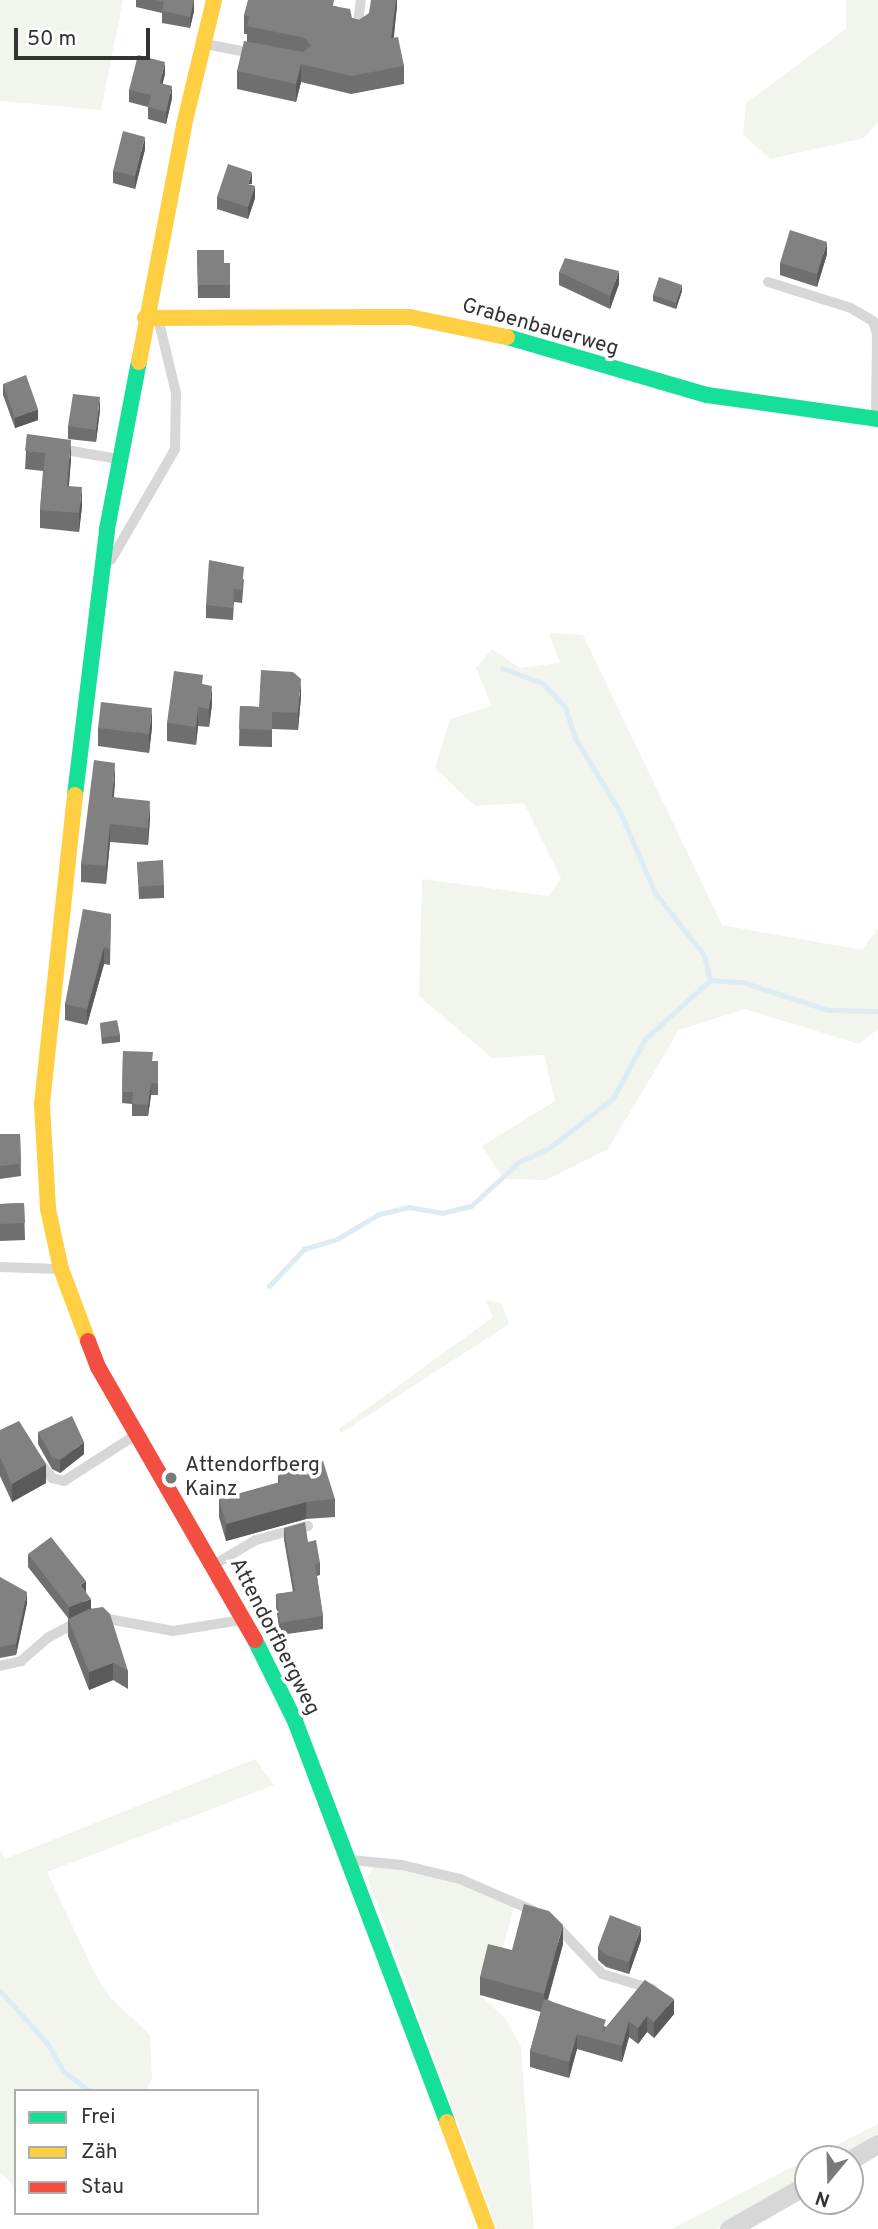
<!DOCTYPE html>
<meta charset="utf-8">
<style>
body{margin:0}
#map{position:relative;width:878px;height:2229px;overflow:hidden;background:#fff;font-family:Overpass,sans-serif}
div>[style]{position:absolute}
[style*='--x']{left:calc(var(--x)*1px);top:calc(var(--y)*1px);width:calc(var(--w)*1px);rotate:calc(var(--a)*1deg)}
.green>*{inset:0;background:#f1f5ed}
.stream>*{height:5px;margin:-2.5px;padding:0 2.5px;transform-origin:2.5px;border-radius:2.5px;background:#ddebf3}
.lane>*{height:10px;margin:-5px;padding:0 5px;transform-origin:5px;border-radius:5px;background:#d7d7d7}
.street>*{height:19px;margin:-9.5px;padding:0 9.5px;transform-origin:9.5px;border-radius:9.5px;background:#d7d7d7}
.fast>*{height:16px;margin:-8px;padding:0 8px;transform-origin:8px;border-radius:8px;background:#16e098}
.slow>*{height:16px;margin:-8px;padding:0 8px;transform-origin:8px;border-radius:8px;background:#ffcf43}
.jam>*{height:16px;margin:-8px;padding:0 8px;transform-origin:8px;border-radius:8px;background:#f24e42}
.wall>*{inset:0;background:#6f6f6f}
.shaded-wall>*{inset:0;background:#5a5a5a}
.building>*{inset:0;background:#818181}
.dots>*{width:19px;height:19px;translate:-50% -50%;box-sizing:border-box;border:4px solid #fff;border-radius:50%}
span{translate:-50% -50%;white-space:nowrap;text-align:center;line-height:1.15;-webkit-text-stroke:7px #fff;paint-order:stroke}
.street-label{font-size:21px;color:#333}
.poi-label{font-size:21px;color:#333}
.left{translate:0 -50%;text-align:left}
.legend{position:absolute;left:14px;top:2089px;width:245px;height:126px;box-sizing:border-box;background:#fff;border:2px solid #adadad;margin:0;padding:9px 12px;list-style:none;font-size:21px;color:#333}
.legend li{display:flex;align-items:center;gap:14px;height:35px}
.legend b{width:35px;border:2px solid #adadad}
.north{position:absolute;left:794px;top:2145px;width:70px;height:70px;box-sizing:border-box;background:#fff;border:2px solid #adadad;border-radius:50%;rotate:199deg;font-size:19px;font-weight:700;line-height:28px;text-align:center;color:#333}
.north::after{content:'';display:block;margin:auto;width:24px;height:32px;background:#7a7a7a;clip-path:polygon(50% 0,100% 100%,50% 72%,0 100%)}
.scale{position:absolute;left:14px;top:28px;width:136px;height:32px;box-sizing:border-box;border:4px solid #333;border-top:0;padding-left:9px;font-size:21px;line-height:24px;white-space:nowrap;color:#333;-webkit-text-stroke:5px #fff;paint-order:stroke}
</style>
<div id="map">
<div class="green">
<i style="clip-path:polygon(0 0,123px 0,101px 110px,0 101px)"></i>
<i style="clip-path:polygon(846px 0,878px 0,878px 122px,864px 138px,770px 159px,743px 134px,746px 103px,846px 29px)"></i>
<i style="clip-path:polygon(549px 633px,583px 635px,722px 925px,862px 950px,878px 929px,878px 1029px,859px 1044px,745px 1009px,679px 1030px,608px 1149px,546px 1180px,504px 1179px,482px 1146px,555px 1101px,544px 1055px,492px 1058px,419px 996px,422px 879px,548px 896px,561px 878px,524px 803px,475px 806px,435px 768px,450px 719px,492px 706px,476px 668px,492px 649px,520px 668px,560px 663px)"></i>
<i style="clip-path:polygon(486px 1300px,502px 1304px,509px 1324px,341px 1433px,339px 1429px,493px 1317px)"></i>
<i style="clip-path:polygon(255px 1759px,274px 1785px,47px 1872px,93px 1970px,110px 1997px,150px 2035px,152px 2078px,146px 2091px,16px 2091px,15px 2188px,0 2172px,0 1850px,5px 1859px)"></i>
<i style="clip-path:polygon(375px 1866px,434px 1874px,515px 1904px,498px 1965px,480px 1995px,506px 2019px,521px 2047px,534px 2229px,497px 2229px,367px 1876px)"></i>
<i style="clip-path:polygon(878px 2124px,878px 2137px,839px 2159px,809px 2159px)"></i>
<i style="clip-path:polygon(808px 2159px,808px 2176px,716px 2229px,671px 2229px)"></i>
</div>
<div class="stream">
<i style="--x:502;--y:668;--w:43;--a:20.6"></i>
<i style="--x:542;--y:683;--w:33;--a:46"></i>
<i style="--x:565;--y:707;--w:33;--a:72"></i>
<i style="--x:575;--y:738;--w:87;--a:58.7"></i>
<i style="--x:620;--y:812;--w:88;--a:66.6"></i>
<i style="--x:655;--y:893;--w:79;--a:51.7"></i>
<i style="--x:704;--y:955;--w:26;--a:77"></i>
<i style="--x:269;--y:1286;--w:51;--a:-46.6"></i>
<i style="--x:304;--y:1249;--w:34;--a:-17"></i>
<i style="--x:337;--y:1239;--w:49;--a:-30.8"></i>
<i style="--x:379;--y:1214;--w:31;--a:-13"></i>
<i style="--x:409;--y:1207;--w:34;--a:10"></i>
<i style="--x:442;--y:1213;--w:30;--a:-14"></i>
<i style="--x:471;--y:1206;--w:65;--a:-42.5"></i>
<i style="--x:519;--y:1162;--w:33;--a:-25"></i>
<i style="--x:549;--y:1148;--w:81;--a:-38"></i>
<i style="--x:613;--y:1098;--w:67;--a:-61.5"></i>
<i style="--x:645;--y:1039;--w:88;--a:-42.2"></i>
<i style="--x:710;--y:980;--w:32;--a:4"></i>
<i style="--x:742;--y:982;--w:90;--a:18"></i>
<i style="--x:828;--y:1010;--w:50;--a:1.1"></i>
<i style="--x:0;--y:1991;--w:70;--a:47.9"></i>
<i style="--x:47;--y:2043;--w:32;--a:60"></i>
<i style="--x:63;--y:2071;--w:34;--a:37"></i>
</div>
<div class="lane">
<i style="--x:357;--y:31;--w:31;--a:-83"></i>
<i style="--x:205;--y:44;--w:48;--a:10.8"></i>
<i style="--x:768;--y:282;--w:87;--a:17.4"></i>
<i style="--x:851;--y:308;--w:26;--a:31"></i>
<i style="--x:873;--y:321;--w:14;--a:73"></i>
<i style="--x:877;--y:334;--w:83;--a:90.7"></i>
<i style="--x:60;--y:449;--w:59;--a:9.8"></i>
<i style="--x:111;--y:560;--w:128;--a:-60"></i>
<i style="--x:175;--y:449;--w:56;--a:-89"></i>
<i style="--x:176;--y:393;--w:73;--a:-103.5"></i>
<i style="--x:0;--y:1267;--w:59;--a:1.9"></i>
<i style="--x:41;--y:1464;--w:18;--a:52"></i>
<i style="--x:52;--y:1478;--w:12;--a:14"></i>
<i style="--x:64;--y:1481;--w:83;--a:-32.7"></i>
<i style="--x:217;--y:1563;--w:45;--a:-30.5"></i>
<i style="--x:256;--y:1540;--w:54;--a:-15.1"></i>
<i style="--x:98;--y:1617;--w:76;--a:10.6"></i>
<i style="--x:173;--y:1631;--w:70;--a:-9.1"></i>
<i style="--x:0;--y:1666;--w:22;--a:-13"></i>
<i style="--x:21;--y:1661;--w:37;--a:-41"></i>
<i style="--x:49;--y:1637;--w:32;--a:-28"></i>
<i style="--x:351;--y:1860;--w:51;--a:5.6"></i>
<i style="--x:402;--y:1865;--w:60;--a:13.6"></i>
<i style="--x:460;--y:1879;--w:81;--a:23.4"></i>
<i style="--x:553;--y:1922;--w:71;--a:46.7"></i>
<i style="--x:602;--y:1974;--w:53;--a:16.4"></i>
</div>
<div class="street">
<i style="--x:850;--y:2160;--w:32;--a:-30"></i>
<i style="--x:729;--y:2229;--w:91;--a:-29.7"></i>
</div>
<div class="fast">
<i style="--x:507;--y:337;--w:208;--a:16.2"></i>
<i style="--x:707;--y:395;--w:173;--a:8"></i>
<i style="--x:75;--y:795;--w:268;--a:-83.1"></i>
<i style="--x:107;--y:529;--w:170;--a:-79.2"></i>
<i style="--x:255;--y:1640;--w:90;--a:63.7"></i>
<i style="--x:295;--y:1721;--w:429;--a:69.2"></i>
</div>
<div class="slow">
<i style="--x:145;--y:318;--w:265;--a:-0.2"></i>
<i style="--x:410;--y:317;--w:99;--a:11.7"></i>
<i style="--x:139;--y:362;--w:241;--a:-79.2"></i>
<i style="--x:184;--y:125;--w:129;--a:-76.5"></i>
<i style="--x:75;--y:795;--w:311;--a:96.1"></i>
<i style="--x:42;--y:1104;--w:105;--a:86.7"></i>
<i style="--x:48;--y:1209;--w:61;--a:77.8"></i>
<i style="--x:61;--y:1269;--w:77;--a:69.4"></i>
<i style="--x:447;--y:2122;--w:114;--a:69.5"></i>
</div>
<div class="jam">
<i style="--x:88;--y:1341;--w:28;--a:69"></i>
<i style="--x:98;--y:1367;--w:315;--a:60.1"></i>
</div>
<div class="wall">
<i style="clip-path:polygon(136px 0,194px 0,194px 11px,190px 28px,162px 23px,162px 13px,136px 7px)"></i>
<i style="clip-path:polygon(397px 0,394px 38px,404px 66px,404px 84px,351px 94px,301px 82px,296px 102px,237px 89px,237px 71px,247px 42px,247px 34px,244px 34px,244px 15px,336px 6px,352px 18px,359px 20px)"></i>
<i style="clip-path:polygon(165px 74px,162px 84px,172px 98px,166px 124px,148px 119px,148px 107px,129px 102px,129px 90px)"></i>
<i style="clip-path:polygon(145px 149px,135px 189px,113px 183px,113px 171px)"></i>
<i style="clip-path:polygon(252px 185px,255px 198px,248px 219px,217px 209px,217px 197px)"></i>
<i style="clip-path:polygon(197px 250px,224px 263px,230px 263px,230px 298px,198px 298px)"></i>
<i style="clip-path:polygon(827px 254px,817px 287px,780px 275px,780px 263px)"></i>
<i style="clip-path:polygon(559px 272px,619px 284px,610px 309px,559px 285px)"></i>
<i style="clip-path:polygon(682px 291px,676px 309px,653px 301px,653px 295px)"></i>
<i style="clip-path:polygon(3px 384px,38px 420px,15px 428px,3px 395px)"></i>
<i style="clip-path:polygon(100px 410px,96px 442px,68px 439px,68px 426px)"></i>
<i style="clip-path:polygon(27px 434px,71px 459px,69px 486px,82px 506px,79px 532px,40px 528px,40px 510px,43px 471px,25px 469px)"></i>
<i style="clip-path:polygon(244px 579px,242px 603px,234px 602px,233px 620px,206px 618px,206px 605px)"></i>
<i style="clip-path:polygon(203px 684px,212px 704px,209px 727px,198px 726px,196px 745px,167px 741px,167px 723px)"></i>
<i style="clip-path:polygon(301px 696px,298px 730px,272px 729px,272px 747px,239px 746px,240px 706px,259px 707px)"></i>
<i style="clip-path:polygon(152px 727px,149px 753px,98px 746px,98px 728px)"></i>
<i style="clip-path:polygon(115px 780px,114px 797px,150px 818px,148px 845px,110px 842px,106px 884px,81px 882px,81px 864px)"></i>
<i style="clip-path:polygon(137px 862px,164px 885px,164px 898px,139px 899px)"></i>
<i style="clip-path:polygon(111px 914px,110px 965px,104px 964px,87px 1025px,65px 1020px,65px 1004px)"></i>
<i style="clip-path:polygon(100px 1023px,120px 1035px,120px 1042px,102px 1044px)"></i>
<i style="clip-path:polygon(123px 1051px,152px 1061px,158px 1061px,158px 1095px,151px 1095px,148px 1116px,132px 1116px,132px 1104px,122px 1103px)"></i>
<i style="clip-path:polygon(0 1134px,20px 1134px,21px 1176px,0 1179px)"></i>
<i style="clip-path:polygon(24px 1203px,25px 1240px,0 1241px,0 1258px,0 1204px)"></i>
<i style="clip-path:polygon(0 1430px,46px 1483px,12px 1502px,0 1476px)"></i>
<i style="clip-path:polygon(38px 1432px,84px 1454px,60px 1473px,52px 1469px,38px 1444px)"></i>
<i style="clip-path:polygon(278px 1475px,335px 1499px,335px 1517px,306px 1519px,226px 1541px,219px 1517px,219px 1499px,278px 1483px)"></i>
<i style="clip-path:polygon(284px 1528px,308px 1542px,320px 1563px,320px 1575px,317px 1576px,323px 1616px,323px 1629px,280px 1635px,276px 1606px,276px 1594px,293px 1592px,284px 1540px)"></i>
<i style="clip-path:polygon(28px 1554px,91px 1608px,128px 1671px,128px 1689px,113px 1680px,89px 1690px,68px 1636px,68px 1618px,28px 1567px)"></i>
<i style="clip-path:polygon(0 1577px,27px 1603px,16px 1655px,0 1658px)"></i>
<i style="clip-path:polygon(641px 1940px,629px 1974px,606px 1967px,598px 1960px,598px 1947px)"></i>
<i style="clip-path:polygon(563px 1944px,548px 2000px,606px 2027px,645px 1980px,674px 2014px,654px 2038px,647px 2032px,638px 2044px,629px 2037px,622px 2062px,577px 2049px,569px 2078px,530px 2067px,530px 2051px,541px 2012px,480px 1995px,480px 1977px,512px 1950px)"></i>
</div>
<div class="shaded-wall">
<i style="clip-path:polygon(194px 0,194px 11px,190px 28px,190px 17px)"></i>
<i style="clip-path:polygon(396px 0,397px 0,397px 8px,391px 56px,391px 38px)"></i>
<i style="clip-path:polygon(165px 62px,165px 74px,160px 95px,160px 83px)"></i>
<i style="clip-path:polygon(301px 64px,301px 82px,296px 102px,296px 84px)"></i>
<i style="clip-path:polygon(172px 86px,172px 98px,166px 124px,166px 112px)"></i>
<i style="clip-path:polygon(145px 137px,145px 149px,135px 189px,135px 176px)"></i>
<i style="clip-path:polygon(252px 172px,252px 184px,248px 184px)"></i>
<i style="clip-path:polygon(255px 186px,255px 198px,248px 219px,248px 207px)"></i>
<i style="clip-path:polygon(827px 242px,827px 254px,817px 287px,817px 274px)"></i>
<i style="clip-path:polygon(619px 271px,619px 284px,610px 309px,610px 296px)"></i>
<i style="clip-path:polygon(682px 285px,682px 291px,676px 309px,676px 303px)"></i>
<i style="clip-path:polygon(100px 397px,100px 410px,96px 442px,96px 430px)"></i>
<i style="clip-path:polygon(38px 409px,38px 420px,15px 428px,15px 418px)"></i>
<i style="clip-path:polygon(71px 440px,71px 459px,67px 504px,67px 486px)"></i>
<i style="clip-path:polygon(82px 487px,82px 506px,79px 532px,79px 513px)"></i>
<i style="clip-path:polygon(301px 679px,301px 696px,298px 730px,298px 713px)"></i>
<i style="clip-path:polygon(212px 686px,212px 704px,209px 727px,209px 709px)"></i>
<i style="clip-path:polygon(198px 707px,198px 726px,196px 745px,196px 727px)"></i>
<i style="clip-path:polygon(152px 708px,152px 727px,149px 753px,149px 734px)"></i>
<i style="clip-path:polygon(115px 763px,115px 780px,112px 815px,112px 797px)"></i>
<i style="clip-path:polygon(150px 801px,150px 818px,148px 845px,148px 828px)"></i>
<i style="clip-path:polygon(110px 824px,110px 842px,106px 884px,106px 866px)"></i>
<i style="clip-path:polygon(104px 947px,104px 964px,87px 1025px,87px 1009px)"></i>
<i style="clip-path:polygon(151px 1083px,151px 1095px,148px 1116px,148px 1105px)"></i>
<i style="clip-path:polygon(84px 1442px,84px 1454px,60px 1473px,60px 1460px)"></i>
<i style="clip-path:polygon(46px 1464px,46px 1483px,12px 1502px,12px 1484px)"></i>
<i style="clip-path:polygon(306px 1502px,306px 1519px,226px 1541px,226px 1524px)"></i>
<i style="clip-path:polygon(86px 1581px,86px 1593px,80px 1585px)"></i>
<i style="clip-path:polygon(27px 1592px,27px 1603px,16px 1655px,16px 1644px)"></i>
<i style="clip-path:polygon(91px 1599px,91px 1611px,69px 1619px,69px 1607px)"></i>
<i style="clip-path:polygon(113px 1663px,113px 1680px,89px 1690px,89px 1672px)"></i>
<i style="clip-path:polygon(563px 1925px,563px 1944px,544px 2012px,544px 1994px)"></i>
<i style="clip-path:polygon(641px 1927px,641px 1940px,629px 1974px,629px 1962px)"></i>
<i style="clip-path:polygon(674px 1999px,674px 2014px,654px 2038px,654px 2022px)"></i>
<i style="clip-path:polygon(647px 2016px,647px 2032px,638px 2044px,638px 2028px)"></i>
<i style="clip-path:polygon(629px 2021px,629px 2037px,622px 2062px,622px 2046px)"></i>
<i style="clip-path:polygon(577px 2034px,577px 2049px,569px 2078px,569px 2062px)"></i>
</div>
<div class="building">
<i style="clip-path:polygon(156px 0,194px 0,190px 17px,162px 11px,164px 2px)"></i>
<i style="clip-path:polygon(248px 0,334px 0,333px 6px,350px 9px,352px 18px,359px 20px,369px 13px,371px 0,396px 0,391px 38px,398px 37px,404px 66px,351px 76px,301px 64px,296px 84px,237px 71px,244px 41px,303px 52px,311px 46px,305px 38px,247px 26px,249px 17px,244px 15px)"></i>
<i style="clip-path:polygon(138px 55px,165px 62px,160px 83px,172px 86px,166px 112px,148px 107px,151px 95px,129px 90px)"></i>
<i style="clip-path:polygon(123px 131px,145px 137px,135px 176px,113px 171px)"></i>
<i style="clip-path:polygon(228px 164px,252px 172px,248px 184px,255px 186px,248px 207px,217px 197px)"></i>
<i style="clip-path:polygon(790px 230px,827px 242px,817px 274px,780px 263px)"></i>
<i style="clip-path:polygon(197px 250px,224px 250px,224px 263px,230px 263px,230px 285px,198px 285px)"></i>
<i style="clip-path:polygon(565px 258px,619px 271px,610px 296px,559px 272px)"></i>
<i style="clip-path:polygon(659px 277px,682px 285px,676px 303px,653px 295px)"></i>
<i style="clip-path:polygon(26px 375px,38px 409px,15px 418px,3px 384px)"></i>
<i style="clip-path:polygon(73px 394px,100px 397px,96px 430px,68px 426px)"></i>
<i style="clip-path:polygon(27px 434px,71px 440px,67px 486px,82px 487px,79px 513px,40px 510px,45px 453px,25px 451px)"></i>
<i style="clip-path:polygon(209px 560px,244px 567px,242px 590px,234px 589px,233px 608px,206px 605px)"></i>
<i style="clip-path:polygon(261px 670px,293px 672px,301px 679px,298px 713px,272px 712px,272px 730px,239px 729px,240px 706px,259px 707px)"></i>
<i style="clip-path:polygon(174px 671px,203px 675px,202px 684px,212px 686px,209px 709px,198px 707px,196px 727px,167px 723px)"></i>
<i style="clip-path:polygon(101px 702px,152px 708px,149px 734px,98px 728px)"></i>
<i style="clip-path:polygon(94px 760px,115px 763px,112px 797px,150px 801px,148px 828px,110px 824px,106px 866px,81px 864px)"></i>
<i style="clip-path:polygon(163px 860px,164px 885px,139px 887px,137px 862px)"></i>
<i style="clip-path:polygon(83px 909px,111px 914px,110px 949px,104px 947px,87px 1009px,65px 1004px)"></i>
<i style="clip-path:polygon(117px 1020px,120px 1035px,102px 1038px,100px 1023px)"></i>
<i style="clip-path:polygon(123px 1051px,153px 1052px,152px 1061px,158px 1061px,158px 1084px,151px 1083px,148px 1105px,132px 1104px,133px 1092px,122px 1092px)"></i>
<i style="clip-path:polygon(0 1134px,20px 1134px,21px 1164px,0 1166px)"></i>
<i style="clip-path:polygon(24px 1203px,25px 1223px,0 1224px,0 1204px)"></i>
<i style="clip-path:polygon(72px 1416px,84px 1442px,60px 1460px,52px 1457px,38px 1432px)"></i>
<i style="clip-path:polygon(19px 1421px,46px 1464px,12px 1484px,0 1457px,0 1430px)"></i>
<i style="clip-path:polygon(323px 1461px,335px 1499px,306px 1502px,226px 1524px,219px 1499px,280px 1482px,278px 1475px)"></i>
<i style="clip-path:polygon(305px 1522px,308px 1542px,316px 1540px,320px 1563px,315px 1564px,323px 1616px,280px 1623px,276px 1594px,295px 1591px,284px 1528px)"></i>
<i style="clip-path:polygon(51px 1537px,86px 1581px,80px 1585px,91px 1599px,69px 1607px,28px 1554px)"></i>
<i style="clip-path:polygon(0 1577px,27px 1592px,16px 1644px,0 1647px)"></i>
<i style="clip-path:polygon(103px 1607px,110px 1614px,128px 1671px,113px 1663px,89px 1672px,68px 1619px,89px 1609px)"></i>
<i style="clip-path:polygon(524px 1904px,549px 1911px,563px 1925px,544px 1994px,480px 1977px,488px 1944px,512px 1950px)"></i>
<i style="clip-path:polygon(610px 1915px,641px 1927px,629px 1962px,606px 1955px,598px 1947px)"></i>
<i style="clip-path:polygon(645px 1980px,674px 1999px,654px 2022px,647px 2016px,638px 2028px,629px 2021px,622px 2046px,577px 2034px,569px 2062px,530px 2051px,544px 1999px,606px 2020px,601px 2034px)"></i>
</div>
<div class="dots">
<i style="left:171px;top:1478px;background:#7a7a7a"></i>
</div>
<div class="street-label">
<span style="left:540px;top:328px;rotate:16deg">Grabenbauerweg</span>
<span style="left:274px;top:1637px;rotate:63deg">Attendorfbergweg</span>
</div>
<div class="poi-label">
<span class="left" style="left:185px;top:1478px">Attendorfberg<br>Kainz</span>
</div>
<ul class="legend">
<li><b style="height:9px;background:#16e098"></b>Frei</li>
<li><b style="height:9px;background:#ffcf43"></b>Zäh</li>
<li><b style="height:9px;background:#f24e42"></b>Stau</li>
</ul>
<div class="north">N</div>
<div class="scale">50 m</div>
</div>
